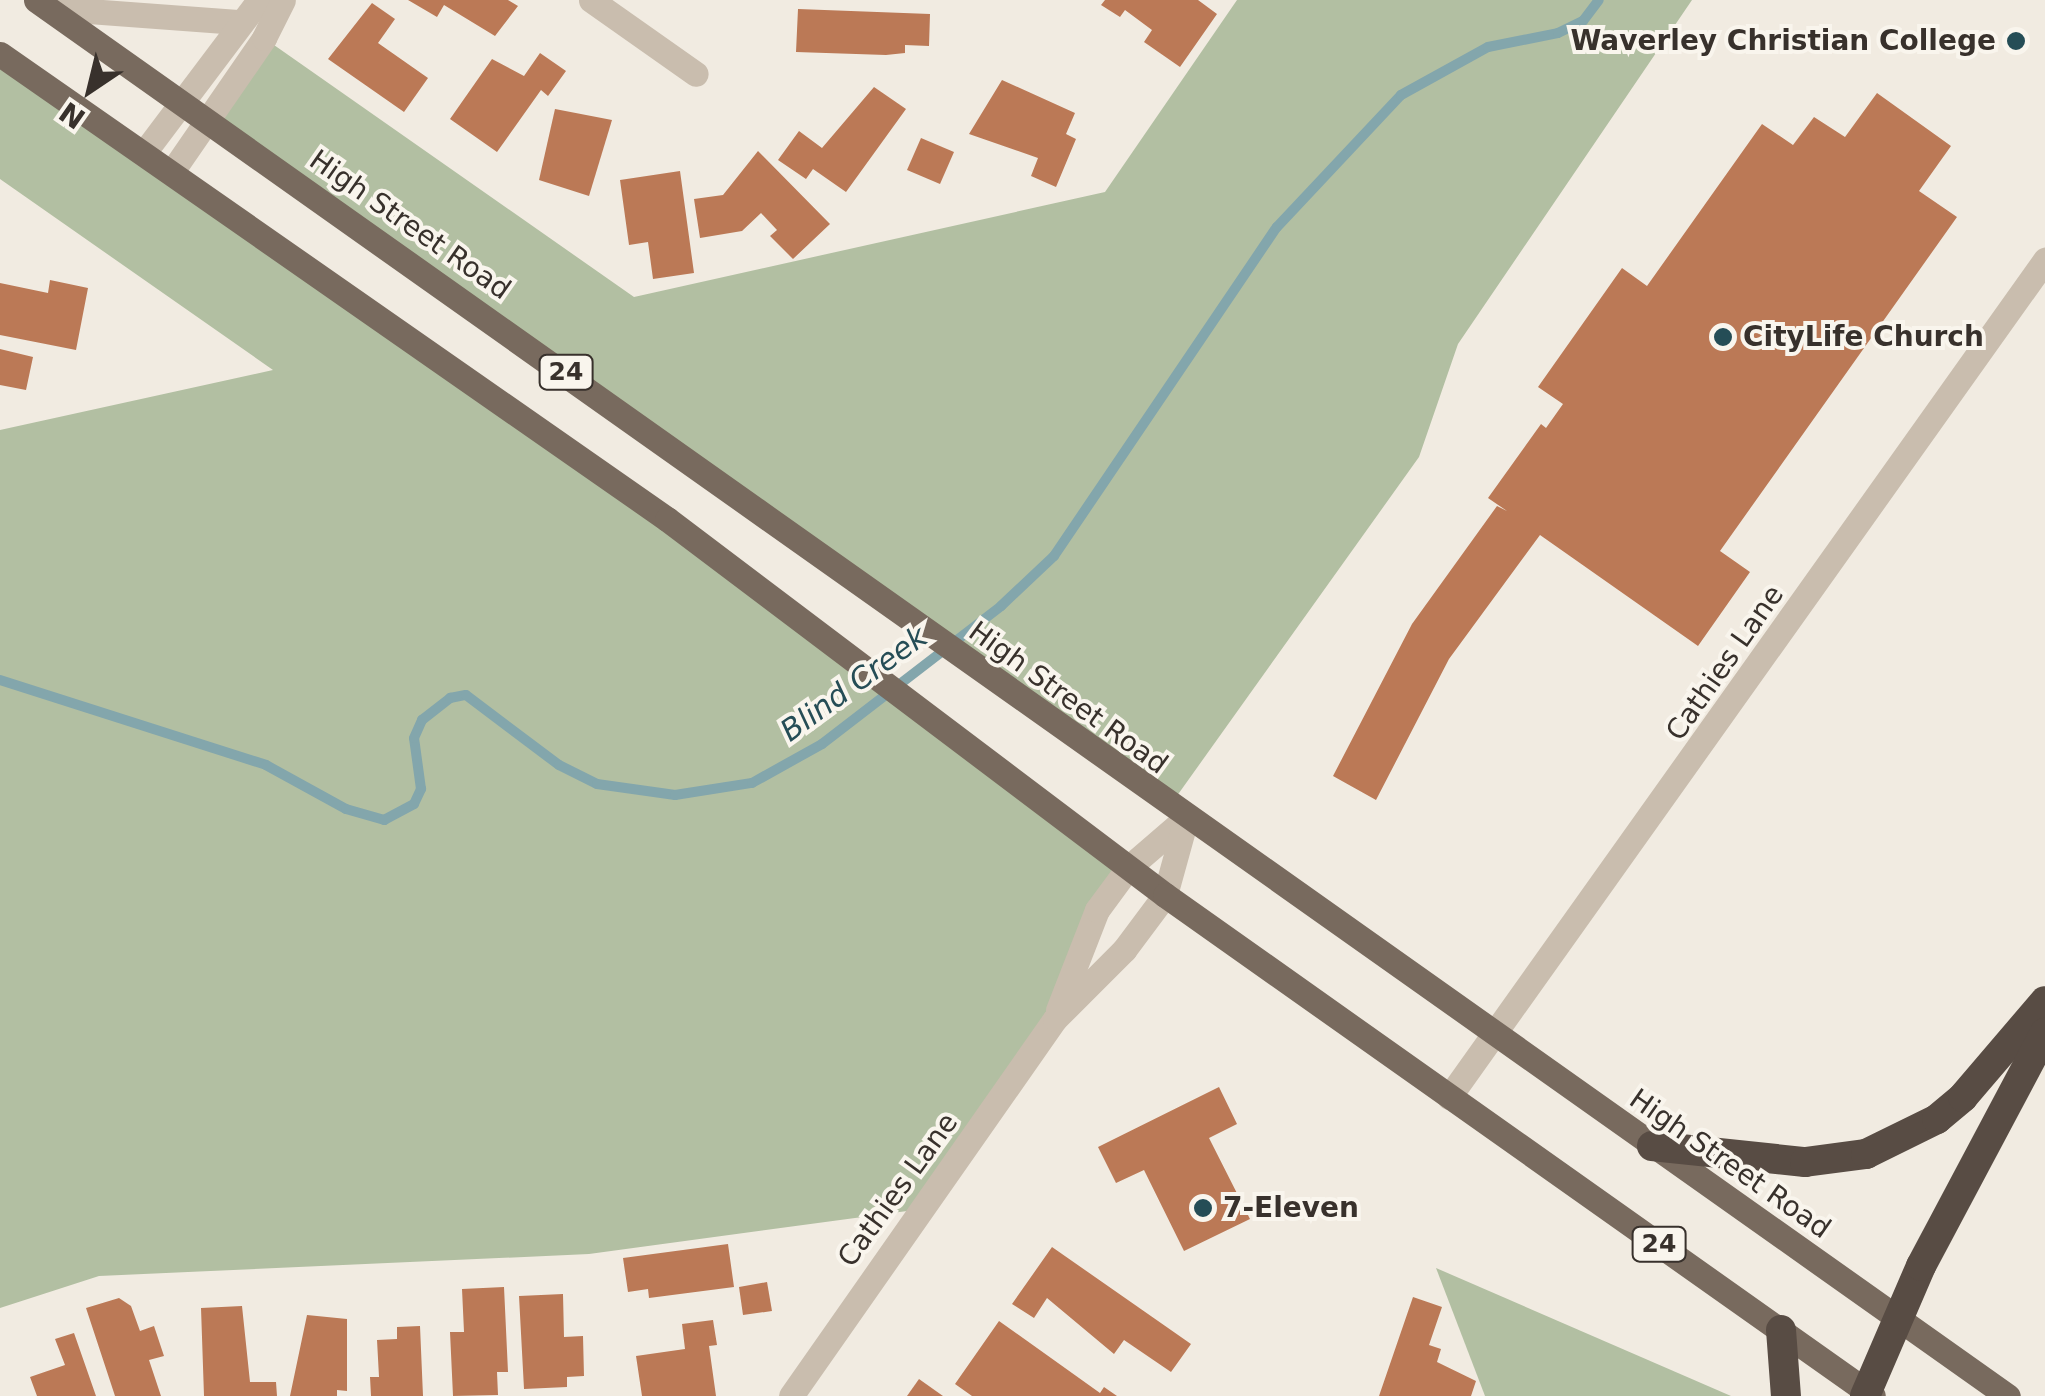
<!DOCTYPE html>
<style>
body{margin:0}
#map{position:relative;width:2045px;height:1396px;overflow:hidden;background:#f1ebe1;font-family:"DejaVu Sans",sans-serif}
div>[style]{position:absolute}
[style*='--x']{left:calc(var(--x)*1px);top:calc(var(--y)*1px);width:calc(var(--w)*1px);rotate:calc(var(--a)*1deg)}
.green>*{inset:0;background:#b2bfa2}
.stream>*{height:10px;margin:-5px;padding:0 5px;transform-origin:5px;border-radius:5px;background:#83a6ac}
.building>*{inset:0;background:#bb7956}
.minor>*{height:25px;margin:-12.5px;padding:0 12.5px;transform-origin:12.5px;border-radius:12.5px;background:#c9bdae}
.tertiary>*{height:25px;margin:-12.5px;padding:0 12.5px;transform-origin:12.5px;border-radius:12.5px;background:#c9bdae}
.primary>*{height:25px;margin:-12.5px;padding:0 12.5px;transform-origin:12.5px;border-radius:12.5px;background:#786a5e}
.motorway>*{height:30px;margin:-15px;padding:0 15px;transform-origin:15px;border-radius:15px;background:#584c44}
.dots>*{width:28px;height:28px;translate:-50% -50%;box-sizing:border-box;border:5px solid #f9f5ed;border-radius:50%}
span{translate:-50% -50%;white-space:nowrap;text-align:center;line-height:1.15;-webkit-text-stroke:8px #f9f5ed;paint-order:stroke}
.shield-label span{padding:2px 8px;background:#f9f5ed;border:2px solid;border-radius:8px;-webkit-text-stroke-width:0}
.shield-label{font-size:25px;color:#38312c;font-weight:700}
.poi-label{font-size:28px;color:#38312c;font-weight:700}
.right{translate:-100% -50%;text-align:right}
.left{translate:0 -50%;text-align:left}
.street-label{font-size:28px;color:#38312c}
.water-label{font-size:30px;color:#254d56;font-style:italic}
.north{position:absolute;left:40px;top:40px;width:100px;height:100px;-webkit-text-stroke:8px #f9f5ed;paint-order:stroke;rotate:215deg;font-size:28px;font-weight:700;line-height:40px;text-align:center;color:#38312c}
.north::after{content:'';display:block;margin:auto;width:35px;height:45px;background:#38312c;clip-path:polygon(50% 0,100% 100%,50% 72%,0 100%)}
</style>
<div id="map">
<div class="green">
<i style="clip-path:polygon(1237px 0,1692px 0,1458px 344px,1419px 457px,1169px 807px,208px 120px,264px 38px,634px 297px,1105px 192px)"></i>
<i style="clip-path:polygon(0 54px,412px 342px,1128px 868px,1055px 1019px,922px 1209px,589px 1254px,99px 1276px,0 1308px,0 430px,273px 370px,0 179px)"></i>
<i style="clip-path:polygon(1436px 1268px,1731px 1396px,1485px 1396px)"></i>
</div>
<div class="stream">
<i style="--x:0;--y:680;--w:279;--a:17.7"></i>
<i style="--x:266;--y:765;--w:91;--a:28.8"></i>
<i style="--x:346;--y:809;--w:40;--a:16"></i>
<i style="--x:384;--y:820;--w:34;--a:-28"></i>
<i style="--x:414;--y:804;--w:17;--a:-65"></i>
<i style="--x:421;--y:789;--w:51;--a:-97.8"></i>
<i style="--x:414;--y:738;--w:20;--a:-66"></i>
<i style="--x:422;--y:720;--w:36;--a:-38"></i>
<i style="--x:450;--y:698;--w:16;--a:-11"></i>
<i style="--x:466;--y:695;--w:116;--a:37"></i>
<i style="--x:559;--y:765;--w:42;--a:26.6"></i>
<i style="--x:597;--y:784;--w:79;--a:8"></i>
<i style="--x:675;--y:795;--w:78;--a:-8.9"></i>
<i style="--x:752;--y:783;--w:80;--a:-29.1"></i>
<i style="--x:822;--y:744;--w:226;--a:-37.6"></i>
<i style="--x:1001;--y:606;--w:73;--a:-43.3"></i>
<i style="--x:1054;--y:556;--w:397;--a:-55.9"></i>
<i style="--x:1277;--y:227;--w:181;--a:-46.8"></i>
<i style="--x:1401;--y:95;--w:99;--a:-28.9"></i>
<i style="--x:1488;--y:47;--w:71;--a:-11.3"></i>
<i style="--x:1558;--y:33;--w:28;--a:-26"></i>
<i style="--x:1583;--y:21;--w:26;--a:-53"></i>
</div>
<div class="building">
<i style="clip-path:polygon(408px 0,508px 0,518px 6px,495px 36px,444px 5px,437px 17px)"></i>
<i style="clip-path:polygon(1105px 0,1198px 0,1217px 14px,1180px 67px,1144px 42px,1152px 30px,1125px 10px,1120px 17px,1101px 5px)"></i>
<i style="clip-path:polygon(372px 3px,395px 19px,378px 43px,428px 78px,404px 112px,328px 59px)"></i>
<i style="clip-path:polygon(798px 9px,930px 14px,929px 46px,905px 45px,905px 53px,886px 55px,796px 52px)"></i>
<i style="clip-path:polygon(540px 53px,566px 71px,548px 96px,541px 90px,497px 152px,450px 119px,492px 59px,524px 76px)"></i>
<i style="clip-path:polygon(1002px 80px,1075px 113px,1066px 134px,1076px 139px,1056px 187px,1031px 176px,1038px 158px,969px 134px)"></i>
<i style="clip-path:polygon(874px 87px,906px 109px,846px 192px,813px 169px,806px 179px,778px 160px,799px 131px,822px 148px)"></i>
<i style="clip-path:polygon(1877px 93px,1951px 146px,1919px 191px,1957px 217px,1720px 551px,1750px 572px,1698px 646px,1540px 535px,1449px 659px,1376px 800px,1333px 776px,1412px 624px,1497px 506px,1507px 511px,1488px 498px,1541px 424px,1546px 428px,1563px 404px,1538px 387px,1622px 268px,1647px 286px,1762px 124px,1793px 145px,1814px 117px,1845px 137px)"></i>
<i style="clip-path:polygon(555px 109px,612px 120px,589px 196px,539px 180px)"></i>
<i style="clip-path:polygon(921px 138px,954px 152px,940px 184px,907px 170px)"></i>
<i style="clip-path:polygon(758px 151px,830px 224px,793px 259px,770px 236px,777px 230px,761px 213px,742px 231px,700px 238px,694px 199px,723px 195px)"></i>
<i style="clip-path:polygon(680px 171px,694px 273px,653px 279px,648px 242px,629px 245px,620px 180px)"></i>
<i style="clip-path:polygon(50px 280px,88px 288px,76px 350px,0 335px,0 283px,48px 293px)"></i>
<i style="clip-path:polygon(0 349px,33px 357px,26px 390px,0 385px)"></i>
<i style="clip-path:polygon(1219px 1087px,1237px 1124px,1209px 1138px,1250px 1219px,1184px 1251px,1144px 1170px,1116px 1183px,1098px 1147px)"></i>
<i style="clip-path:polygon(728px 1244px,734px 1287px,649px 1298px,648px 1289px,628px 1292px,623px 1258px)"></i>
<i style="clip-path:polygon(1052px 1247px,1191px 1344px,1171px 1372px,1124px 1340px,1114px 1354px,1047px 1298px,1034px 1318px,1012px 1304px)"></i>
<i style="clip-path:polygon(767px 1282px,772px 1311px,743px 1315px,739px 1287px)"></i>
<i style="clip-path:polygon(504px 1287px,508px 1372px,497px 1372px,498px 1395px,453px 1396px,450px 1332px,464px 1332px,462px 1289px)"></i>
<i style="clip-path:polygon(563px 1294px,564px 1337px,583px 1336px,584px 1376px,567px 1377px,567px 1387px,524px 1389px,519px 1296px)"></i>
<i style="clip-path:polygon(1413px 1297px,1442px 1307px,1429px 1345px,1441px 1349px,1437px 1362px,1476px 1381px,1471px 1396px,1379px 1396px)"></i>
<i style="clip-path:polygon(119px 1298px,131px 1306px,140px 1331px,154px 1326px,164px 1356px,149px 1360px,161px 1396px,115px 1396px,86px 1308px)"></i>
<i style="clip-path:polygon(242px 1306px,250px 1382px,276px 1382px,277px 1396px,204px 1396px,201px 1308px)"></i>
<i style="clip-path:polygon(307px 1315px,347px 1319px,347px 1391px,337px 1390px,337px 1396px,290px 1396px)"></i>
<i style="clip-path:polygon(713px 1320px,717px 1345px,709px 1346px,716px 1396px,642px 1396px,636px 1356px,685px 1349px,682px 1324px)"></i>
<i style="clip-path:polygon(999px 1321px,1100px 1393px,1104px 1387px,1117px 1396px,972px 1396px,955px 1384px)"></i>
<i style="clip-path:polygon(420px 1326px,423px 1396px,371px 1396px,370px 1377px,379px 1377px,377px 1340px,397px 1339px,397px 1327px)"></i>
<i style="clip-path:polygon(74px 1333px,96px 1396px,37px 1396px,30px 1377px,65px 1365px,55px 1339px)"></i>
<i style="clip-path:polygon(919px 1379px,943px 1396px,907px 1396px)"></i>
</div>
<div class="minor">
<i style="--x:48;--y:0;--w:8;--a:90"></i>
<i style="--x:48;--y:8;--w:190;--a:4.2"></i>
<i style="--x:591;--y:0;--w:128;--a:35.2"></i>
<i style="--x:143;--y:154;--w:193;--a:-53"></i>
<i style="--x:171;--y:173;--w:164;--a:-55.4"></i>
<i style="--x:264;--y:38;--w:42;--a:-63.4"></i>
<i style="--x:1449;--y:1097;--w:1028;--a:-54.55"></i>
</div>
<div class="tertiary">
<i style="--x:1058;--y:1010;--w:107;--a:-68.7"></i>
<i style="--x:1097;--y:910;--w:52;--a:-53.6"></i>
<i style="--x:1128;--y:868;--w:75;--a:-40.7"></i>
<i style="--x:791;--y:1396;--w:460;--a:-55"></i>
<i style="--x:1055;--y:1019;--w:98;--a:-45"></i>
<i style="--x:1124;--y:950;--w:69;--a:-53.3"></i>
<i style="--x:1165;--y:895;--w:79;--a:-74.6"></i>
</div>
<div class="primary">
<i style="--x:36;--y:0;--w:2416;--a:35.3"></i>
<i style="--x:0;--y:54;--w:813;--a:34.88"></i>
<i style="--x:667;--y:519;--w:624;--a:37.05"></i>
<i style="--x:1165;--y:895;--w:867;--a:35.28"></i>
</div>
<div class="motorway">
<i style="--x:1652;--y:1146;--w:154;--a:6"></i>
<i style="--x:1805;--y:1162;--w:62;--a:-7.5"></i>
<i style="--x:1866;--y:1154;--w:79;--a:-26.2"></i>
<i style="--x:1937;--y:1119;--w:34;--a:-40"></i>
<i style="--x:1963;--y:1097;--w:126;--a:-49.5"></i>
<i style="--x:1781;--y:1330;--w:66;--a:85.7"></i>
<i style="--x:1865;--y:1396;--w:142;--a:-66.7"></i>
<i style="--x:1921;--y:1266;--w:264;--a:-62"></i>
</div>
<div class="dots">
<i style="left:2016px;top:41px;background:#254d56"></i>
<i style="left:1723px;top:337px;background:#254d56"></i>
<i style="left:1203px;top:1208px;background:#254d56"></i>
</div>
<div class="shield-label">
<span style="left:566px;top:372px">24</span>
<span style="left:1659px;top:1244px">24</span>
</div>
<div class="poi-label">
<span class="right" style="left:1996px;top:41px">Waverley Christian College</span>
<span class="left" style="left:1743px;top:337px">CityLife Church</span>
<span class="left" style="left:1223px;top:1208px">7-Eleven</span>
</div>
<div class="street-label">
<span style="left:410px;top:225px;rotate:35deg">High Street Road</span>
<span style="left:1725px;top:663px;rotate:-55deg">Cathies Lane</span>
<span style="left:1068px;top:698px;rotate:36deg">High Street Road</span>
<span style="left:1730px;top:1164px;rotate:35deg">High Street Road</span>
<span style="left:898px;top:1190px;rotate:-54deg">Cathies Lane</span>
</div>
<div class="water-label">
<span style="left:854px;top:684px;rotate:-36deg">Blind Creek</span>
</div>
<div class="north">N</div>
</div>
